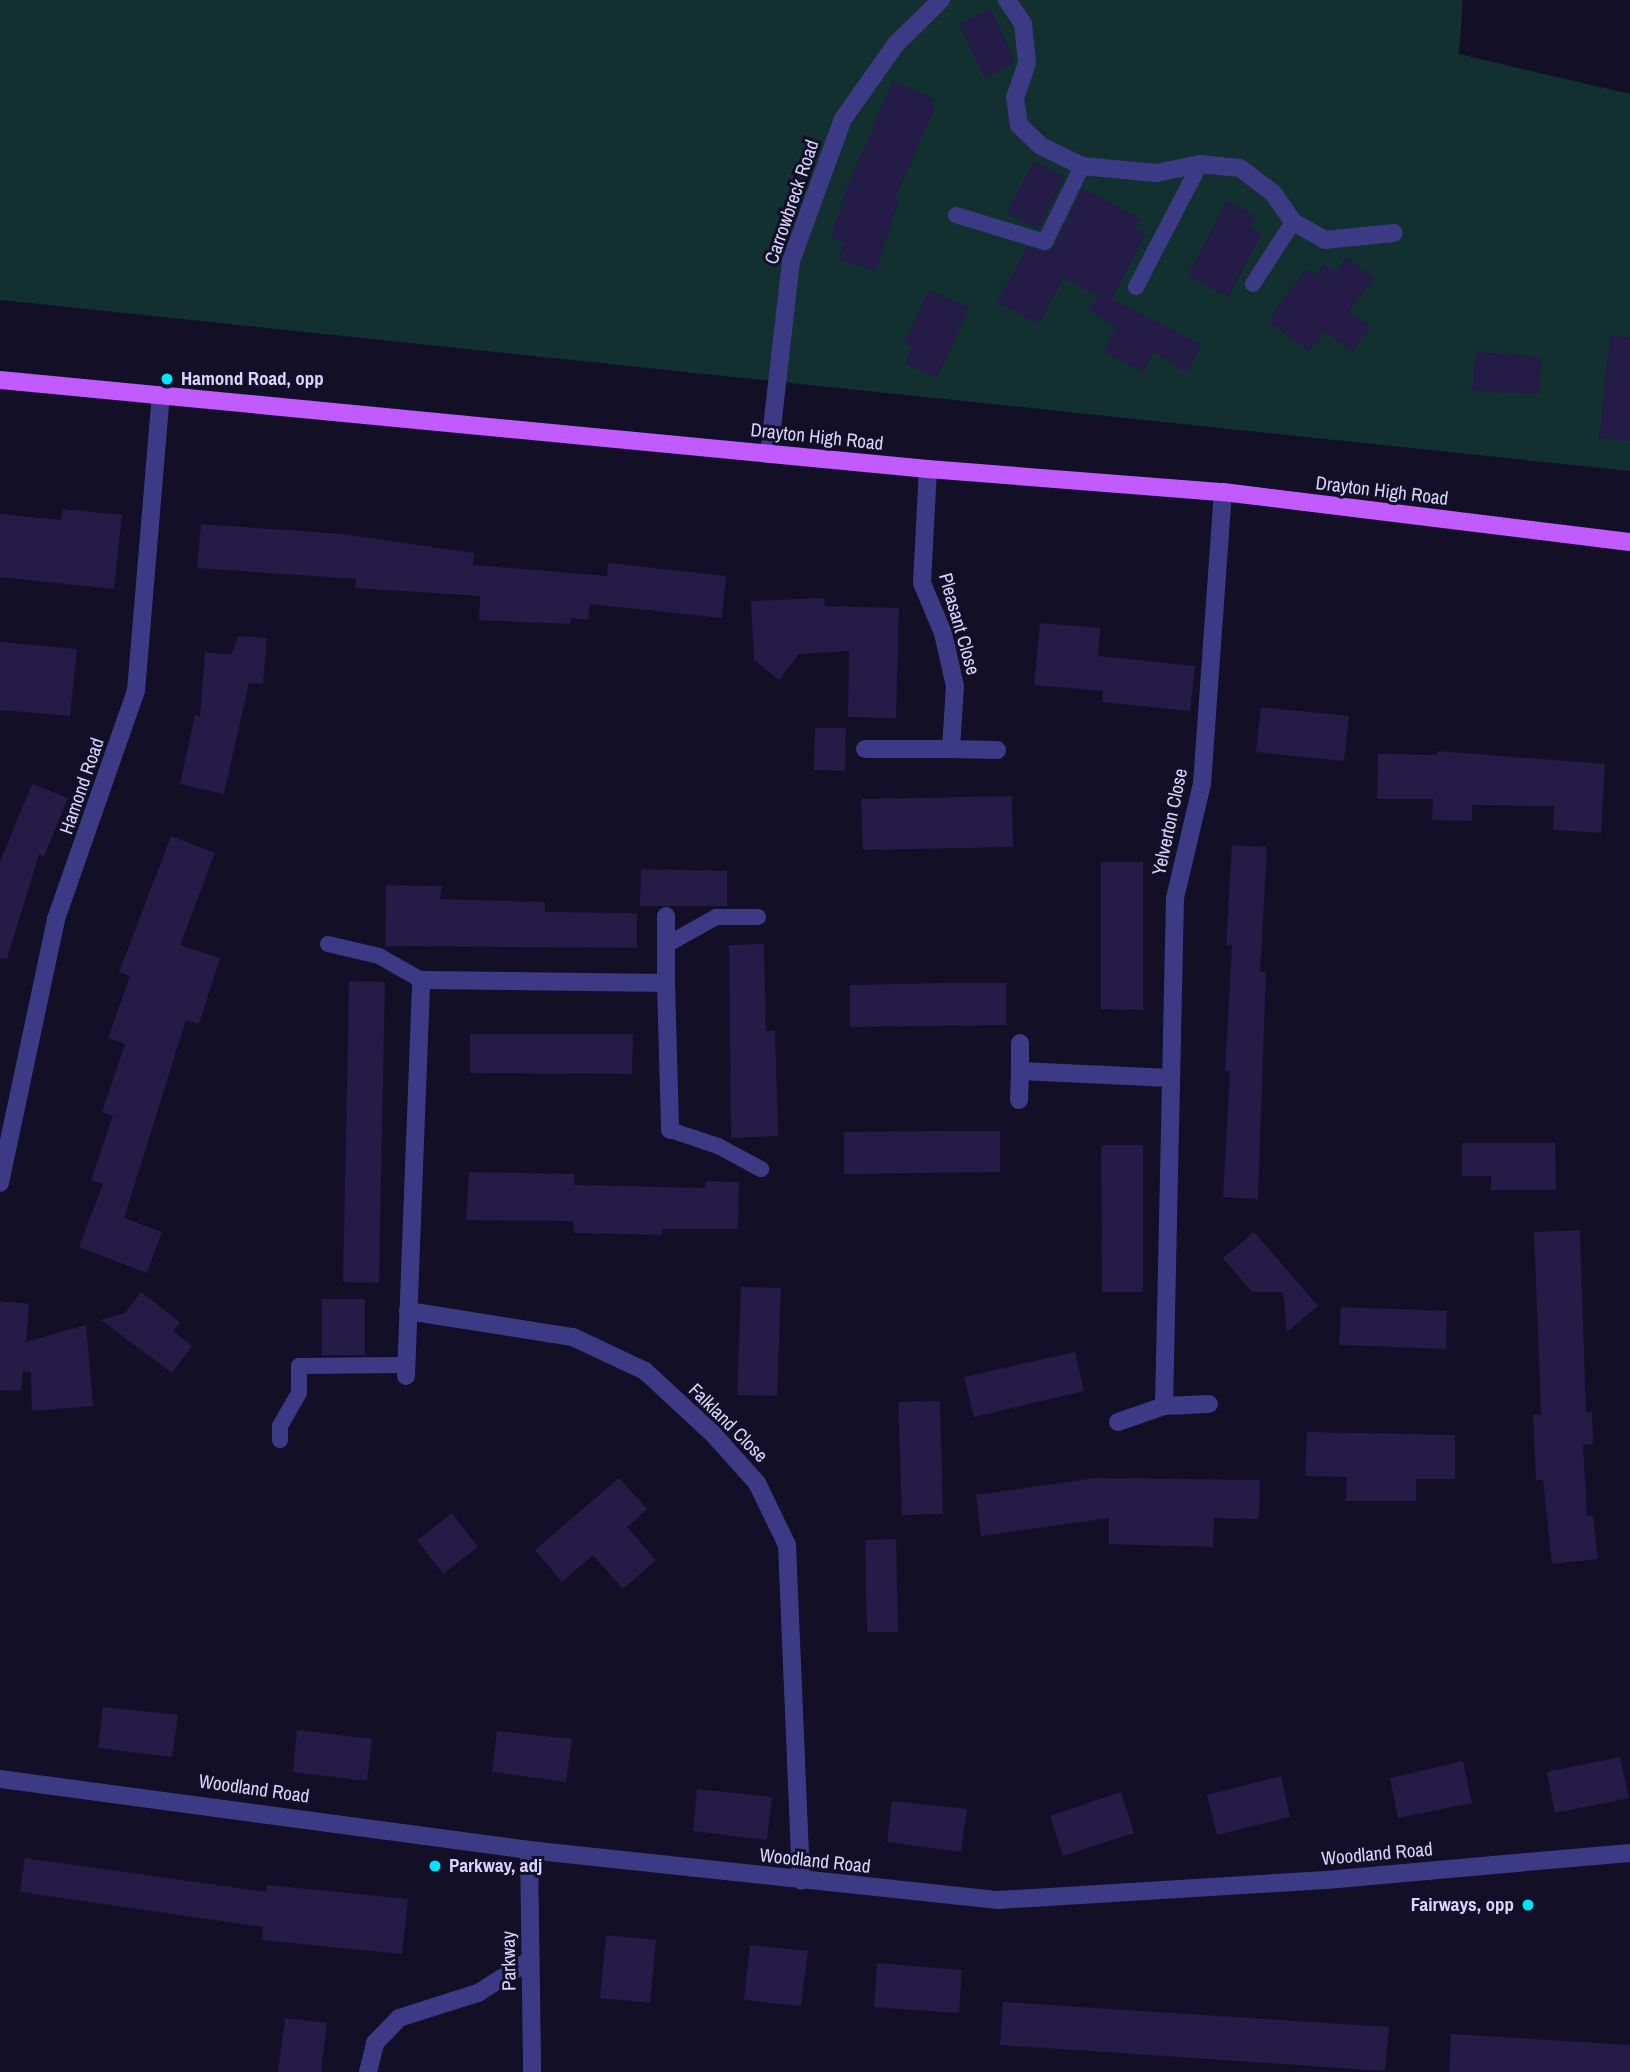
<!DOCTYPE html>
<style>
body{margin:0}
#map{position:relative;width:1630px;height:2072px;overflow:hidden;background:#130f26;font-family:"Archivo Narrow",sans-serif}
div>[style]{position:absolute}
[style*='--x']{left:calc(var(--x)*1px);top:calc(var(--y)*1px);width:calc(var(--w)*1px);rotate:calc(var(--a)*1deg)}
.green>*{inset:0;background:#12302f}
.building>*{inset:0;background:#241b47}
.lane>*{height:16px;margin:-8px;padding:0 8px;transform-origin:8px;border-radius:8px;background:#3d3a85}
.street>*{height:18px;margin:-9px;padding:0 9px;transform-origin:9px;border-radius:9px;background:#3d3a85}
.primary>*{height:18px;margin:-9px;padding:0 9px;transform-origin:9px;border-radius:9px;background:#c25bff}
.dots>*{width:19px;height:19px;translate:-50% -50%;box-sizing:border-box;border:4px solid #130f26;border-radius:50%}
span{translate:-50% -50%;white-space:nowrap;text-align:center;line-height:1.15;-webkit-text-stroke:6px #130f26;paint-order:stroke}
.street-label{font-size:19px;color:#d9d4ff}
.poi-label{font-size:19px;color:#d9d4ff;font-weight:700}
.left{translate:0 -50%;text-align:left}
.right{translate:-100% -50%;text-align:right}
</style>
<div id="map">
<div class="green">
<i style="clip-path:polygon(0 0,1463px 0,1459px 54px,1630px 94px,1630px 471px,0 300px)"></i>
</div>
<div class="building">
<i style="clip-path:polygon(991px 9px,1015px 62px,985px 79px,959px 25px)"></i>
<i style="clip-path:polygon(893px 81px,934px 99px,934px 110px,895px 199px,899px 200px,876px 271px,839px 259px,844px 242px,831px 238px,847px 187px)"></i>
<i style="clip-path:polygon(1034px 161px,1064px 177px,1039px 229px,1006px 213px)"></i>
<i style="clip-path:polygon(1083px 188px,1140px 219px,1135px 228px,1146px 234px,1112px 299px,1202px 345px,1187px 373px,1154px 352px,1143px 373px,1104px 352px,1116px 328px,1089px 310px,1098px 296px,1064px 278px,1039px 324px,997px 302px,1027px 247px,1046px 252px,1054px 247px)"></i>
<i style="clip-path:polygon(1228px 201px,1256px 216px,1250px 227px,1262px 233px,1228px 297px,1187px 275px)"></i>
<i style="clip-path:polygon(1346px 257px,1374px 278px,1349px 311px,1371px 326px,1352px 352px,1325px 331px,1309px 352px,1268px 321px,1306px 269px,1315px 276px,1324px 264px,1335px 273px)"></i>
<i style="clip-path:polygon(929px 290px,969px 307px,937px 378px,905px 363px,912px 348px,904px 344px)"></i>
<i style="clip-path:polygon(1610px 336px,1630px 337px,1630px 441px,1599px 438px)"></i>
<i style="clip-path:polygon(1476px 352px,1542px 357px,1539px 394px,1472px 391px)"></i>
<i style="clip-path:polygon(63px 509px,122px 515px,114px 589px,0 577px,0 514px,61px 520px)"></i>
<i style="clip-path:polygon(201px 524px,342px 534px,474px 553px,473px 565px,607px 576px,608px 563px,726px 576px,722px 618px,590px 604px,588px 620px,571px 618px,570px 624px,479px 620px,480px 596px,355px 588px,356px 579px,197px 568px)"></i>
<i style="clip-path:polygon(824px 598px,825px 606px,899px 608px,896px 718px,848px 717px,849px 651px,799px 654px,779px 680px,754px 660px,751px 601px)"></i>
<i style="clip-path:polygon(1040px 623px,1100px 628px,1098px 656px,1195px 666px,1190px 711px,1102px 702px,1103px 691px,1034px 685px)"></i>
<i style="clip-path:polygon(238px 636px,267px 638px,263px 684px,249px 683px,224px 794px,180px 784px,195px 715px,200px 717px,205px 652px,231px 655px)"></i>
<i style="clip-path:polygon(0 642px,77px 649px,70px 716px,0 710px)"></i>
<i style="clip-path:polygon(1261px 707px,1349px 716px,1344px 761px,1256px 752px)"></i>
<i style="clip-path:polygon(815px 728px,846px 728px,845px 771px,814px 770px)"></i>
<i style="clip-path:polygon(1437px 751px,1605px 764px,1601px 833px,1553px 830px,1554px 806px,1472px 805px,1472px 821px,1432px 820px,1433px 799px,1377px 799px,1378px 754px,1437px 755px)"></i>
<i style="clip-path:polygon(32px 784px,68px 798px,44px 857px,39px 854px,7px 959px,0 958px,0 862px)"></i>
<i style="clip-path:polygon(1012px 796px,1013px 847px,863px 850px,861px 799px)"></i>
<i style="clip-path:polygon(171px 836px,215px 853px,180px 945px,220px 958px,199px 1024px,186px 1020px,124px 1218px,162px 1232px,147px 1273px,79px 1247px,103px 1184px,91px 1180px,113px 1116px,102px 1112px,125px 1044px,108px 1038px,130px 976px,119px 972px)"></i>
<i style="clip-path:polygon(1232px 845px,1267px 847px,1260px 972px,1266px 972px,1258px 1199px,1223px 1197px,1230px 1071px,1225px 1071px,1232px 945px,1226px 945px)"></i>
<i style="clip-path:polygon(1101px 862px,1143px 862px,1143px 1010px,1101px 1009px)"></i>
<i style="clip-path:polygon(641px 869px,727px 871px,727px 906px,640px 906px)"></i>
<i style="clip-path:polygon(386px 885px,442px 886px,440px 899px,545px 902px,545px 912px,637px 913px,637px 948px,385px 946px)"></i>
<i style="clip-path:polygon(764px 944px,766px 1031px,775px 1031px,778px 1136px,731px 1138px,729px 945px)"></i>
<i style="clip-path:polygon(349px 981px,385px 982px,379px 1283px,343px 1282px)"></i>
<i style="clip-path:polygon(944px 983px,1006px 983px,1006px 1025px,850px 1027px,850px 985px)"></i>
<i style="clip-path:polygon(470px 1034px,633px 1034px,632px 1074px,470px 1073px)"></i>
<i style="clip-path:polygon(939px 1131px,1000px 1131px,1000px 1172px,844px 1174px,844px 1132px)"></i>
<i style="clip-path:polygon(1462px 1143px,1555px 1143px,1556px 1190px,1491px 1190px,1491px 1176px,1462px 1176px)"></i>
<i style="clip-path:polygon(1101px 1145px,1143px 1145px,1143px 1292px,1102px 1292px)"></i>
<i style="clip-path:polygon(469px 1172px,574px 1174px,574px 1185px,705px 1188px,706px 1181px,739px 1182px,738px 1229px,662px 1229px,662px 1235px,574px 1233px,573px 1221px,466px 1220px)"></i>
<i style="clip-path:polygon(1580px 1230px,1586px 1413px,1592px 1412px,1593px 1444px,1583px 1445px,1587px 1516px,1593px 1516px,1598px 1559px,1552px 1564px,1543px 1480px,1536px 1480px,1533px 1415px,1541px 1415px,1534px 1232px)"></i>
<i style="clip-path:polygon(1254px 1232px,1318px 1306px,1287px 1332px,1283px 1292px,1252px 1292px,1223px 1258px)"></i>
<i style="clip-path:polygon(741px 1287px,781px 1288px,777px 1396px,737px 1395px)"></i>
<i style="clip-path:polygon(141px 1292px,180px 1322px,173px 1331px,192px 1346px,172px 1373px,101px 1320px,125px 1313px)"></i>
<i style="clip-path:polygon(322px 1299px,365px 1299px,365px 1355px,322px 1355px)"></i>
<i style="clip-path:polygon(0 1301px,29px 1304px,26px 1342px,86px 1325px,93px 1406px,32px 1411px,31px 1372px,23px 1371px,21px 1391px,0 1390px)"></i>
<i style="clip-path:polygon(1341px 1307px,1447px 1311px,1446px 1349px,1339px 1345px)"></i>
<i style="clip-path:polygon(1075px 1352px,1084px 1391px,974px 1417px,964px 1377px)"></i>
<i style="clip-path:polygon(940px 1401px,943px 1514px,902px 1515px,898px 1402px)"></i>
<i style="clip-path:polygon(1307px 1432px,1455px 1435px,1455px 1479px,1416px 1479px,1416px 1501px,1346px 1501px,1347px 1477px,1305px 1476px)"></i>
<i style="clip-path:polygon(619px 1478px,647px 1509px,627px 1527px,656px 1560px,623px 1589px,593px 1555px,562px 1582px,535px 1550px)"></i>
<i style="clip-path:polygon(1095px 1478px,1260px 1480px,1259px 1519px,1214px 1518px,1213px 1547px,1109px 1544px,1109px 1518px,981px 1536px,976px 1495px)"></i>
<i style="clip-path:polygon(452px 1513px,478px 1547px,443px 1574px,417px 1540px)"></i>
<i style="clip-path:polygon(896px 1539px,898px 1632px,867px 1632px,865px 1540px)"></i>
<i style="clip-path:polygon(103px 1707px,178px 1715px,172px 1757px,98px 1748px)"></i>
<i style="clip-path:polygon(297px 1730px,372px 1739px,367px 1781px,293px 1772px)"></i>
<i style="clip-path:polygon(497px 1731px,572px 1739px,566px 1782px,492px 1772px)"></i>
<i style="clip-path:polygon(1620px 1757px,1629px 1798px,1555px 1813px,1547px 1772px)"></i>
<i style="clip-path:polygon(1463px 1761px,1472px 1803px,1398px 1818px,1390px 1778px)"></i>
<i style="clip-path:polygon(1281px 1776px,1290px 1817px,1217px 1835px,1207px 1795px)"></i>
<i style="clip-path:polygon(697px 1789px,772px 1797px,767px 1840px,693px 1831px)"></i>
<i style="clip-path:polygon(1121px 1792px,1134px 1833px,1063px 1856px,1050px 1816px)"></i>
<i style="clip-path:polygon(892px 1801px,967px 1809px,961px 1852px,887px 1842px)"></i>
<i style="clip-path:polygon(25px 1858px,266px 1892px,267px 1885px,408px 1899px,402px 1954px,262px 1940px,263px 1927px,20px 1892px)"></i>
<i style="clip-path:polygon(606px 1935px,656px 1940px,650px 2003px,600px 1998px)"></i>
<i style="clip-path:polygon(750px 1945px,808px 1951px,801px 2006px,744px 2000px)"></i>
<i style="clip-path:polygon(877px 1963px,962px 1970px,959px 2013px,874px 2007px)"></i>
<i style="clip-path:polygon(1003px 2002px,1389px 2027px,1385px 2071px,1000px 2045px)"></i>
<i style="clip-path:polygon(285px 2018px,327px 2023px,321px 2072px,278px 2072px)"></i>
<i style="clip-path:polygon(1451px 2034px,1630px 2045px,1630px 2072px,1449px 2072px)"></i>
</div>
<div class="lane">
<i style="--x:956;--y:215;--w:93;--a:16.9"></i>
<i style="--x:1045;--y:242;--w:85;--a:-64"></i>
<i style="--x:1253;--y:284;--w:74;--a:-57.2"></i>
<i style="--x:1136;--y:287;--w:139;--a:-62.5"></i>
<i style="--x:328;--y:944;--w:52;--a:13.2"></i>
<i style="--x:379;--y:956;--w:48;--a:29.7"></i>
<i style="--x:666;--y:945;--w:57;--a:-29.2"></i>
<i style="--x:716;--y:917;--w:42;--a:0"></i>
<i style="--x:670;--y:1130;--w:51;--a:18.4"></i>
<i style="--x:718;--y:1146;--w:49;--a:28.1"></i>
<i style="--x:280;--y:1440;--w:14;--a:-90"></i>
<i style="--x:280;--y:1426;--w:38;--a:-60"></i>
<i style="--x:299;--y:1393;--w:27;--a:-90"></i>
<i style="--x:299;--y:1366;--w:107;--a:-0.5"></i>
</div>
<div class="street">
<i style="--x:1007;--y:0;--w:29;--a:56"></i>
<i style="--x:1023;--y:24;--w:39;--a:84"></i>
<i style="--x:1027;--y:63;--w:36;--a:109"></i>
<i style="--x:1015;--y:97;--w:28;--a:82"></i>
<i style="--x:1019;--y:125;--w:30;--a:44"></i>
<i style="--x:1041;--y:146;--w:46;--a:26"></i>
<i style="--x:1082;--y:166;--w:74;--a:5.4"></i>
<i style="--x:1156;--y:173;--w:45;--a:-11.6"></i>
<i style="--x:1200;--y:164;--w:40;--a:5.7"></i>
<i style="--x:1240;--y:168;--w:41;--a:37.1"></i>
<i style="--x:1273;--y:193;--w:35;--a:55"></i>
<i style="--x:1293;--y:222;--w:37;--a:29"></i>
<i style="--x:1325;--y:240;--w:69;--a:-5.8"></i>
<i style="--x:769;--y:454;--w:194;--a:-83.5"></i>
<i style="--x:791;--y:261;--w:151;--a:-69.9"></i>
<i style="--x:843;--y:119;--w:92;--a:-54.8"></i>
<i style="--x:896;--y:44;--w:63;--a:-44.4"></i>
<i style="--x:865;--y:749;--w:86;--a:0"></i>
<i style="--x:951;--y:749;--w:63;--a:-86.4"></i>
<i style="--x:955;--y:686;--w:54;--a:-102.8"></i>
<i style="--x:943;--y:633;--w:54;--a:-112.8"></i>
<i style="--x:922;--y:583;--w:114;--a:-87"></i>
<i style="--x:951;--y:749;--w:46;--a:1.2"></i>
<i style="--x:666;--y:916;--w:67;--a:90"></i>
<i style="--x:1020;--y:1071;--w:28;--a:-90"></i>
<i style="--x:1019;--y:1100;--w:29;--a:-88"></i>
<i style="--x:1020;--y:1071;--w:151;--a:2.7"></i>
<i style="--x:0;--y:1183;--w:270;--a:-78"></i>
<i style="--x:56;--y:919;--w:242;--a:-70.7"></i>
<i style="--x:136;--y:691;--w:297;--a:-85.2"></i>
<i style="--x:408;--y:1311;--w:167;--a:9"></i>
<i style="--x:573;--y:1337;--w:80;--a:25.3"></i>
<i style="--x:645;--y:1371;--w:94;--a:42.8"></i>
<i style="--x:714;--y:1435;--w:64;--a:48.1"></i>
<i style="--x:757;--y:1483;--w:69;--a:64.2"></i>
<i style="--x:787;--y:1545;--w:336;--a:87.6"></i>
<i style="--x:406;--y:1376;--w:396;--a:-87.8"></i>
<i style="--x:421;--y:980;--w:245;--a:0.7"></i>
<i style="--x:666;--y:983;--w:147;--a:88.4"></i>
<i style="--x:1164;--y:1406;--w:45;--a:-2.5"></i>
<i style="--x:1118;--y:1422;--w:49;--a:-19.2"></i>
<i style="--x:1164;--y:1406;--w:508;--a:-88.76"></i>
<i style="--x:1175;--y:898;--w:117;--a:-76.7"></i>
<i style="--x:1202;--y:784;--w:293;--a:-85.9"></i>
<i style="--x:0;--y:1779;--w:534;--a:7.64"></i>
<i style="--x:529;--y:1850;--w:472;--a:6.1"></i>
<i style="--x:998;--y:1900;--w:329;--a:-3.5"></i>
<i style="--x:1326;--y:1880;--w:305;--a:-5.1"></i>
<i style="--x:529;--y:1850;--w:222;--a:89.2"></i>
<i style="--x:368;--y:2072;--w:30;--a:-76"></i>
<i style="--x:375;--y:2043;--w:35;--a:-46"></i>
<i style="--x:399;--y:2018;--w:83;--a:-17.6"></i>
<i style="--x:478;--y:1993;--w:62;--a:-32.4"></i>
</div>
<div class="primary">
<i style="--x:0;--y:380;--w:932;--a:5.48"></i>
<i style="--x:928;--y:469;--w:296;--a:4.5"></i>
<i style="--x:1223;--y:492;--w:410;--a:7"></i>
</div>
<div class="dots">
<i style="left:167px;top:379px;background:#00e5ff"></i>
<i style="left:435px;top:1866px;background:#00e5ff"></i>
<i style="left:1528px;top:1905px;background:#00e5ff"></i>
</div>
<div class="street-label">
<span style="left:792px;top:202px;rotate:-71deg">Carrowbreck Road</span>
<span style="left:817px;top:437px;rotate:6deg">Drayton High Road</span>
<span style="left:1382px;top:491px;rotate:7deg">Drayton High Road</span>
<span style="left:959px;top:624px;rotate:74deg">Pleasant Close</span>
<span style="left:82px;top:786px;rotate:-71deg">Hamond Road</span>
<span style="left:1170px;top:822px;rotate:-78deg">Yelverton Close</span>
<span style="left:728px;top:1423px;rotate:45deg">Falkland Close</span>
<span style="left:254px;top:1789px;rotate:8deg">Woodland Road</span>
<span style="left:1377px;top:1854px;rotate:-5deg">Woodland Road</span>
<span style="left:815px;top:1861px;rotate:6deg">Woodland Road</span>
<span style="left:509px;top:1961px;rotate:-91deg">Parkway</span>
</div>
<div class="poi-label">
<span class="left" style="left:181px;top:379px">Hamond Road, opp</span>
<span class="left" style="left:449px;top:1866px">Parkway, adj</span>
<span class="right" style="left:1514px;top:1905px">Fairways, opp</span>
</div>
</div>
